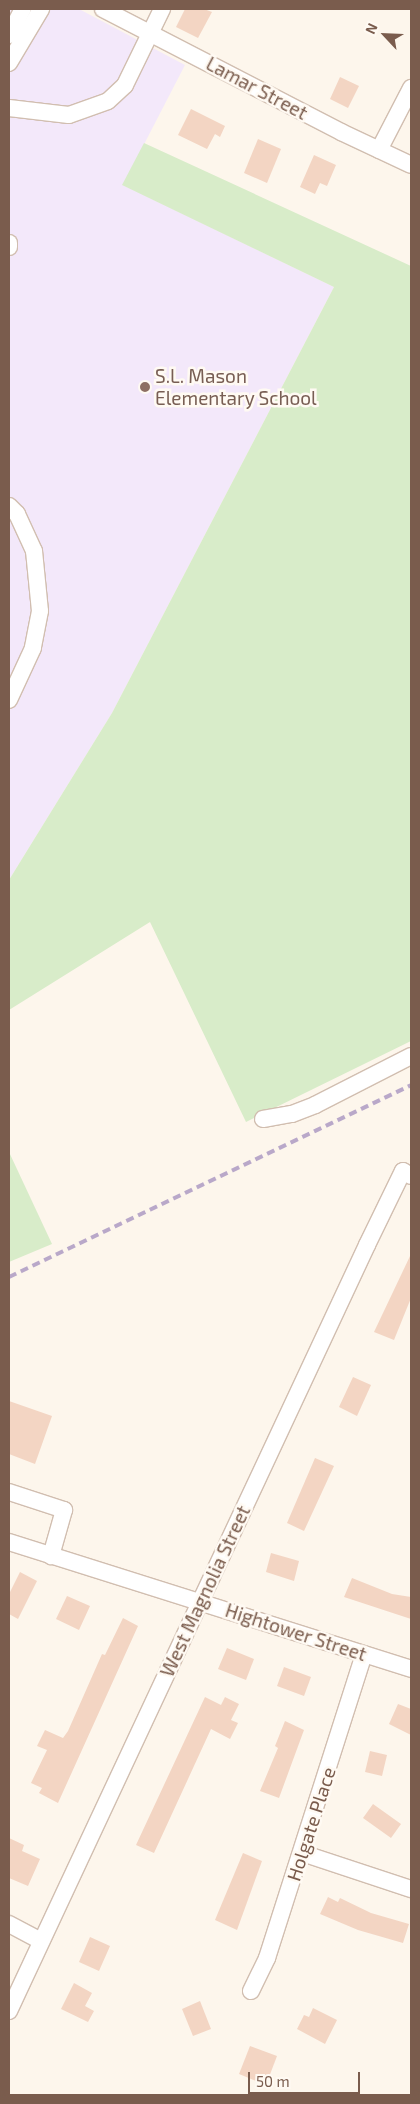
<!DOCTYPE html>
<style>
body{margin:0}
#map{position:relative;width:420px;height:2104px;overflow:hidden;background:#fdf6ec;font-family:"Exo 2",sans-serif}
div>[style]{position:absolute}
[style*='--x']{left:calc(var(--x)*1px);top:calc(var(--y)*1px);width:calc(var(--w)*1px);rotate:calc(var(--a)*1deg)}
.education>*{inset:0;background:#f3e8fa}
.green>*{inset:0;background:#d8ecc9}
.building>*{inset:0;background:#f3d5c3}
.roads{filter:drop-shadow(1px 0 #d1beb0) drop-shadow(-1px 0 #d1beb0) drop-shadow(0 1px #d1beb0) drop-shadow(0 -1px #d1beb0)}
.minor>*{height:16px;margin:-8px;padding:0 8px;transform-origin:8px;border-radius:8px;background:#fff}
.rail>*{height:4px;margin-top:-2px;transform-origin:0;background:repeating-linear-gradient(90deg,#b9a8c9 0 8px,transparent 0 13px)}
.dots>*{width:14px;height:14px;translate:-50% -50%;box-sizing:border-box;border:2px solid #fffaf3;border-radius:50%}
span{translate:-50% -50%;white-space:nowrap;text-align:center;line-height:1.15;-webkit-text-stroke:5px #fffaf3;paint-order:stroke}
.street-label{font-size:19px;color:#7a5c4d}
.education-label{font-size:19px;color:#785e54}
.left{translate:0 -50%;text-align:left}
.frame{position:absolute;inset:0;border:10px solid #7a5c4d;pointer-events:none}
.north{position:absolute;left:360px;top:10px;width:50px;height:50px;-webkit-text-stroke:4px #fffaf3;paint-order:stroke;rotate:295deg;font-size:14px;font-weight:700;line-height:20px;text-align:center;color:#7a5c4d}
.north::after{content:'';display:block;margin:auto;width:18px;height:22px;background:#7a5c4d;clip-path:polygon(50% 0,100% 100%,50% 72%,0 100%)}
.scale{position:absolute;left:248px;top:2072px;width:112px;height:22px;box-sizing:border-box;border:2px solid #7a5c4d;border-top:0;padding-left:6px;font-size:15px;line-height:18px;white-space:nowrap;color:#7a5c4d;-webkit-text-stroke:4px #fffaf3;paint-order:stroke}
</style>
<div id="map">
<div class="education">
<i style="clip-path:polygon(9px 9px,79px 9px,185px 65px,123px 185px,334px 287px,112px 713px,9px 880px)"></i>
</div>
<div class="green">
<i style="clip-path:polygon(144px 143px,411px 266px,411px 1041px,246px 1122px,150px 922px,9px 1010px,9px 880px,112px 713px,334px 287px,122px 185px)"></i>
<i style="clip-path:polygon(9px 1152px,52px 1244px,9px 1262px)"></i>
</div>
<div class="building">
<i style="clip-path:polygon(185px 9px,204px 9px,212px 12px,198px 38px,176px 27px)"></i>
<i style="clip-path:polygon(340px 77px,359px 86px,348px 108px,330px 99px)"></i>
<i style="clip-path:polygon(191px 109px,225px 126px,220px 137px,215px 134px,207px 149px,178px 135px)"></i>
<i style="clip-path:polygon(258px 139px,281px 149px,267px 183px,244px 173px)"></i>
<i style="clip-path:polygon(314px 155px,336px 165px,327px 186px,320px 183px,315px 194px,300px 187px)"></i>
<i style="clip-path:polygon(411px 1254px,411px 1298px,394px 1340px,374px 1332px)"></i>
<i style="clip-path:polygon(353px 1377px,371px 1385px,357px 1416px,339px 1407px)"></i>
<i style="clip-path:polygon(9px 1401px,52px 1416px,35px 1464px,9px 1454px)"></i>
<i style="clip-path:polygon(315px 1458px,334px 1466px,304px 1531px,287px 1523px)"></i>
<i style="clip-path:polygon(271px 1553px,299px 1561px,294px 1581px,266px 1572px)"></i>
<i style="clip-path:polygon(20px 1572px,37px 1581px,18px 1619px,9px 1614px,9px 1594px)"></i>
<i style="clip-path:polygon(352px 1578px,392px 1594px,411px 1597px,411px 1619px,344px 1597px)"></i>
<i style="clip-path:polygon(67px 1596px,90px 1606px,79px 1630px,56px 1619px)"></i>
<i style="clip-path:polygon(123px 1618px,138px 1626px,58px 1803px,39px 1793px,42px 1788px,31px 1783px,47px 1750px,37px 1746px,45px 1730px,63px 1738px,68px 1731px,102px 1654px,105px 1655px)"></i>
<i style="clip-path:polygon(227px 1648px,254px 1659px,246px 1680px,218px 1669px)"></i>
<i style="clip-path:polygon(284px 1667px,311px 1677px,304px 1696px,277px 1686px)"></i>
<i style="clip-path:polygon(205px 1697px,221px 1705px,225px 1697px,239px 1704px,231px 1720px,238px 1723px,230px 1739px,211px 1729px,154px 1853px,136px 1845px)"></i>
<i style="clip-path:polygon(398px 1704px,411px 1709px,411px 1735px,389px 1724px)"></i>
<i style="clip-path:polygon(285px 1721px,304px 1730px,279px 1798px,260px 1791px,278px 1748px,275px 1746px)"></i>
<i style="clip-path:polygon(370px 1751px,387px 1755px,382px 1776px,365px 1772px)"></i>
<i style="clip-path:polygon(373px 1804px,401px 1824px,391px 1838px,363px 1818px)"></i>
<i style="clip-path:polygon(9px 1838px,24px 1845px,22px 1851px,40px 1859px,28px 1886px,9px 1878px)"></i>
<i style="clip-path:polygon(243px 1853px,262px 1861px,237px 1930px,215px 1920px)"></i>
<i style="clip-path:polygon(328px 1897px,338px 1902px,340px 1898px,371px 1913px,409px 1924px,403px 1943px,358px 1930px,320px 1914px)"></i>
<i style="clip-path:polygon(90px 1937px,110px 1946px,99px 1971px,79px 1962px)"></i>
<i style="clip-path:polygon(74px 1983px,92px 1993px,85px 2006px,94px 2011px,88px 2022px,61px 2009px)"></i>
<i style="clip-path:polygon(200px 2001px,211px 2029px,193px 2036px,182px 2009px)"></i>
<i style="clip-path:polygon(313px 2008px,337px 2020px,325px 2044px,297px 2029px,304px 2015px,309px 2017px)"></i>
<i style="clip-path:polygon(250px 2046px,277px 2056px,266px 2085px,239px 2074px)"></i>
</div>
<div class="roads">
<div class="minor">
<i style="--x:103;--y:9;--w:268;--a:27.3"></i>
<i style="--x:341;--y:132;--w:77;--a:25.2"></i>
<i style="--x:9;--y:35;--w:30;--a:-62"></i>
<i style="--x:9;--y:63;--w:63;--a:-59.3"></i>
<i style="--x:9;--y:108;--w:60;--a:6.7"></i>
<i style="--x:69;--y:115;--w:41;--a:-19.7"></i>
<i style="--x:108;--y:101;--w:23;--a:-43"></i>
<i style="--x:125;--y:85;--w:85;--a:-64"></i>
<i style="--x:379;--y:150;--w:70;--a:-62.7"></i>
<i style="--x:9;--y:243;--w:4;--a:90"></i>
<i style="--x:9;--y:506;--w:11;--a:45"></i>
<i style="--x:17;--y:514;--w:41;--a:65.3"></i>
<i style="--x:34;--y:551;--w:60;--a:84.3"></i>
<i style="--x:40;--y:611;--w:38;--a:101"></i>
<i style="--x:33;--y:648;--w:57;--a:114.8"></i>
<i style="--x:263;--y:1119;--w:29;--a:-10"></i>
<i style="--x:292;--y:1114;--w:25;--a:-21"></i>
<i style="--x:315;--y:1105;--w:108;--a:-27"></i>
<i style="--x:9;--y:1492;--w:58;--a:18.1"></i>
<i style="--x:64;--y:1510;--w:48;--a:105.8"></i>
<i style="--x:9;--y:1542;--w:422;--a:17.5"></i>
<i style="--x:302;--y:1853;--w:115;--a:18.3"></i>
<i style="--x:9;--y:1924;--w:36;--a:28"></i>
<i style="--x:251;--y:1991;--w:37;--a:-64"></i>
<i style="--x:267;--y:1958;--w:319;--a:-72.3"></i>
<i style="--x:9;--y:2011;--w:846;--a:-64.95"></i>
<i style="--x:367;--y:1245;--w:82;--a:-64.1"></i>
<i style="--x:403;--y:1171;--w:9;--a:32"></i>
</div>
</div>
<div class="rail">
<i style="--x:9;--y:1277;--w:445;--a:-25.5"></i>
</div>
<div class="dots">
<i style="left:145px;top:387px;background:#8d6e63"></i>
</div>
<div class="street-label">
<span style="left:257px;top:88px;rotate:28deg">Lamar Street</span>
<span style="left:205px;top:1591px;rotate:-65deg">West Magnolia Street</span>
<span style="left:296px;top:1632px;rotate:18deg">Hightower Street</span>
<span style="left:311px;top:1824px;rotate:-72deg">Holgate Place</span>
</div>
<div class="education-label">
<span class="left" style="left:155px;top:387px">S.L. Mason<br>Elementary School</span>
</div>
<div class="frame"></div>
<div class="north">N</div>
<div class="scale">50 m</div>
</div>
